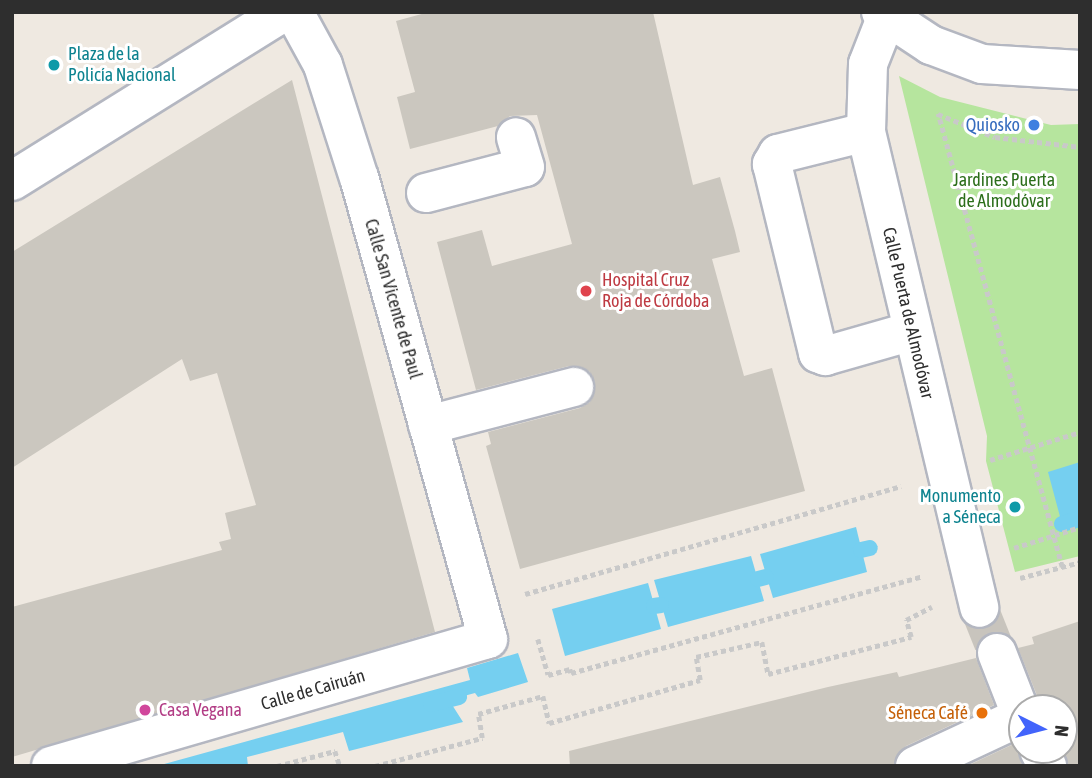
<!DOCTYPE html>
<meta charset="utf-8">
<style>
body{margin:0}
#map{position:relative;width:1092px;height:778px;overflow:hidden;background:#efe9e1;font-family:"Asap Condensed",sans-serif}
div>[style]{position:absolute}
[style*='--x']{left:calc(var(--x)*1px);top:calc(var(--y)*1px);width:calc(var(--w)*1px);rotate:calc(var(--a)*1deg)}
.green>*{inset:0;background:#b6e59e}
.water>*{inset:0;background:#75cff0}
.stream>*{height:16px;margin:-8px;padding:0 8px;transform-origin:8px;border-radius:8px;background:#75cff0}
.building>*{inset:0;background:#cbc7bf}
.minor-tunnel>*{height:38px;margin-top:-19px;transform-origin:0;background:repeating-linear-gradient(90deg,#c8c4bd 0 38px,transparent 0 57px)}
.path>*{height:4.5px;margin-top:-2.25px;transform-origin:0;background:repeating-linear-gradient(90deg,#c9c9c9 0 5px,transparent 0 8.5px)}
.roads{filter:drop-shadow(2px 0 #b4b7c1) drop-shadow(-2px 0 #b4b7c1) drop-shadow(0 2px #b4b7c1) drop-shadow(0 -2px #b4b7c1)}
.minor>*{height:38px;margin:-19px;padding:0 19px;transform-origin:19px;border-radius:19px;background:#fff}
.dots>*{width:19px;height:19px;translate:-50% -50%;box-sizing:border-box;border:4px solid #fff;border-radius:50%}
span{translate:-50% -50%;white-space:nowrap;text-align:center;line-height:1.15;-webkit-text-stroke:6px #fff;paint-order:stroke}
.culture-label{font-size:18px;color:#0d838f}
.left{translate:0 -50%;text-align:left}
.right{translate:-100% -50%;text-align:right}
.shop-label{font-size:18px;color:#366cbe}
.park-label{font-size:18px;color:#2c6e1b}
.health-label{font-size:18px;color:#be3a42}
.street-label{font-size:18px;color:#2e2e2e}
.hotel-label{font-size:18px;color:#b23c85}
.food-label{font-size:18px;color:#c56008}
.frame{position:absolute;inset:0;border:14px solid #2e2e2e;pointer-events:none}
.north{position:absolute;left:1008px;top:694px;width:70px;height:70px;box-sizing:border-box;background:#fff;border:2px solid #ababab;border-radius:50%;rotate:96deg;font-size:19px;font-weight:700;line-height:28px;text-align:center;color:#2e2e2e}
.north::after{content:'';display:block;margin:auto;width:24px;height:32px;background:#4264fb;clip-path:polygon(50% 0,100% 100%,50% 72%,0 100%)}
</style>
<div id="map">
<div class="green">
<i style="clip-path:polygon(899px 76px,940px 97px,1051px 125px,1080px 124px,1080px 556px,1015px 572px,986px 461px,987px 436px)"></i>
</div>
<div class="water">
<i style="clip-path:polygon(1080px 462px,1080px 519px,1062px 524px,1048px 472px)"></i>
<i style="clip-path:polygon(856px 527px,867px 572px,773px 598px,760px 554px)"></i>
<i style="clip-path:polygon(751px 556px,764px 601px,668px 627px,654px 580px)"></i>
<i style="clip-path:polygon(648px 583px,661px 629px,565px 656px,552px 609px)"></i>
<i style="clip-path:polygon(518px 653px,528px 682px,478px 697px,475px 693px,449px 700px,463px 722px,349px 751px,343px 732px,247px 757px,248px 766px,157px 766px,470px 680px,467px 668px)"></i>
</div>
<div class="stream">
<i style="--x:1062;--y:524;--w:19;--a:-16"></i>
<i style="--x:861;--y:550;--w:9;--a:-13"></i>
<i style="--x:758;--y:579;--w:8;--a:-14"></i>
<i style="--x:654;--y:606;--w:7;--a:-8"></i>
<i style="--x:431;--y:704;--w:29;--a:-14"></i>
</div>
<div class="building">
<i style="clip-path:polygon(429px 12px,653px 12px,693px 185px,720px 177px,735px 231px,740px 252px,712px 259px,744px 376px,772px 368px,805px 491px,520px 569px,486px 446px,491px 444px,488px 432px,580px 408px,590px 402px,595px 382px,589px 371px,569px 366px,476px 390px,437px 242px,482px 230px,492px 266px,572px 244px,537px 115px,510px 116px,498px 126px,410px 149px,397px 97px,415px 92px,396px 21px)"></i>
<i style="clip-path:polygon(292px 80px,435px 632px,12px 757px,12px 607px,222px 550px,219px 542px,231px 539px,225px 513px,256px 505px,217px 373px,190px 381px,182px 359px,12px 468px,12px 252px)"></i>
<i style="clip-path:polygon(1080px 621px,1080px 766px,1069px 766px,1063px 750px,1064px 708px,1042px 708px,1018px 648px,1034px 644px,1032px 637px)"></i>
<i style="clip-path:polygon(976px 658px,994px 705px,906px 746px,893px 766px,570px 766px,569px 751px,828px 687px,897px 672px,899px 677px)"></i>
<i style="clip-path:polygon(1020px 741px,1022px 766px,967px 766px)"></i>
</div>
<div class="minor-tunnel">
<i style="--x:979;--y:608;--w:48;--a:68.2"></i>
</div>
<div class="path">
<i style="--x:990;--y:460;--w:94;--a:-17.3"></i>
<i style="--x:1014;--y:548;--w:69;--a:-17.7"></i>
<i style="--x:1062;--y:567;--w:470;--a:-105.3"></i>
<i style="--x:938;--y:114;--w:61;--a:22"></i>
<i style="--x:995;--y:137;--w:86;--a:6.7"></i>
<i style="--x:1020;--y:578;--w:62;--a:-14.9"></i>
<i style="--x:525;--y:594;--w:391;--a:-16"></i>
<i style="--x:538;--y:639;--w:37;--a:74"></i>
<i style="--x:548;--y:675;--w:23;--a:-15"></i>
<i style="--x:570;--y:669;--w:4;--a:76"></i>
<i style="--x:571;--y:673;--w:364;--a:-15.4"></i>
<i style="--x:277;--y:766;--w:60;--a:-14.5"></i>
<i style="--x:335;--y:751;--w:16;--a:72"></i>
<i style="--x:375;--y:766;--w:111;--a:-14.7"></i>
<i style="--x:482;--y:738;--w:24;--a:-99"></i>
<i style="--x:478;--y:714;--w:67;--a:-15.5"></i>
<i style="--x:543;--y:696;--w:28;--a:77"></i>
<i style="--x:549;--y:723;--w:157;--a:-15.9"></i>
<i style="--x:700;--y:680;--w:23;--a:-100"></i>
<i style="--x:696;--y:657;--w:68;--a:-12.8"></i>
<i style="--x:762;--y:642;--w:33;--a:79"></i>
<i style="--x:768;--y:674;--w:148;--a:-14.5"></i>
<i style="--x:911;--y:637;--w:18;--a:-106"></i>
<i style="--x:906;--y:620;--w:29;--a:-27"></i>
</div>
<div class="roads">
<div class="minor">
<i style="--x:881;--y:12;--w:60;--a:33.4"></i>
<i style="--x:931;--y:45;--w:54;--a:20.4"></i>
<i style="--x:982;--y:64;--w:98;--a:3.5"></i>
<i style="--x:886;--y:18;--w:49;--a:111.4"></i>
<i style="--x:868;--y:64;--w:68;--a:91.7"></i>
<i style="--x:866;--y:132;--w:489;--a:76.6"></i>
<i style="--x:866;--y:132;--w:91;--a:166"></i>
<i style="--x:778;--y:154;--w:12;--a:121"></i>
<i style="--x:772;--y:164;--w:195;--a:76.3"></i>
<i style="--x:818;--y:353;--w:8;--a:23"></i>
<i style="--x:825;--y:356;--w:91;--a:-15.9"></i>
<i style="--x:12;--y:181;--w:319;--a:-31.9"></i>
<i style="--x:426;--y:193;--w:102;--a:-14.7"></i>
<i style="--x:525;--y:167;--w:31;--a:-107"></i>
<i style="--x:428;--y:425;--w:151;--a:-14.6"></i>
<i style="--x:997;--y:653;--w:69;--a:68.7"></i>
<i style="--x:1039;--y:750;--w:18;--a:63"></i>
<i style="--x:51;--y:766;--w:455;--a:-16.2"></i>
<i style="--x:488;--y:639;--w:479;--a:-105.6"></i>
<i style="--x:359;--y:178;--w:119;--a:-107.7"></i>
<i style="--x:323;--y:65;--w:60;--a:-118.7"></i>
<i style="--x:915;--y:766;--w:118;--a:-25"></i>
</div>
</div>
<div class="dots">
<i style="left:54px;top:65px;background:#0f9aa8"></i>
<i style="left:1034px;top:125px;background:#3f7fe0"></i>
<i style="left:586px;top:291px;background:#e0444e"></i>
<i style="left:1015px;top:507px;background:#0f9aa8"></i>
<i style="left:145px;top:710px;background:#d1479c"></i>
<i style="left:982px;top:713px;background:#e8710a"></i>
</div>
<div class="culture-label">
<span class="left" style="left:68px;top:65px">Plaza de la<br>Policía Nacional</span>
<span class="right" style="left:1001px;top:507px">Monumento<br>a Séneca</span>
</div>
<div class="shop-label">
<span class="right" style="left:1020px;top:125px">Quiosko</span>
</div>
<div class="park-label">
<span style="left:1004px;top:191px">Jardines Puerta<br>de Almodóvar</span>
</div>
<div class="health-label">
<span class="left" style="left:602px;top:291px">Hospital Cruz<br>Roja de Córdoba</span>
</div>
<div class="street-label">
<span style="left:393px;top:299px;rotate:74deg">Calle San Vicente de Paul</span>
<span style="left:908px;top:313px;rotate:77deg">Calle Puerta de Almodóvar</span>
<span style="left:313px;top:690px;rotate:-16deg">Calle de Cairuán</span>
</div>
<div class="hotel-label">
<span class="left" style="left:159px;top:710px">Casa Vegana</span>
</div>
<div class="food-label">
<span class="right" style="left:968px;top:713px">Séneca Café</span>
</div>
<div class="frame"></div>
<div class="north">N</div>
</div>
